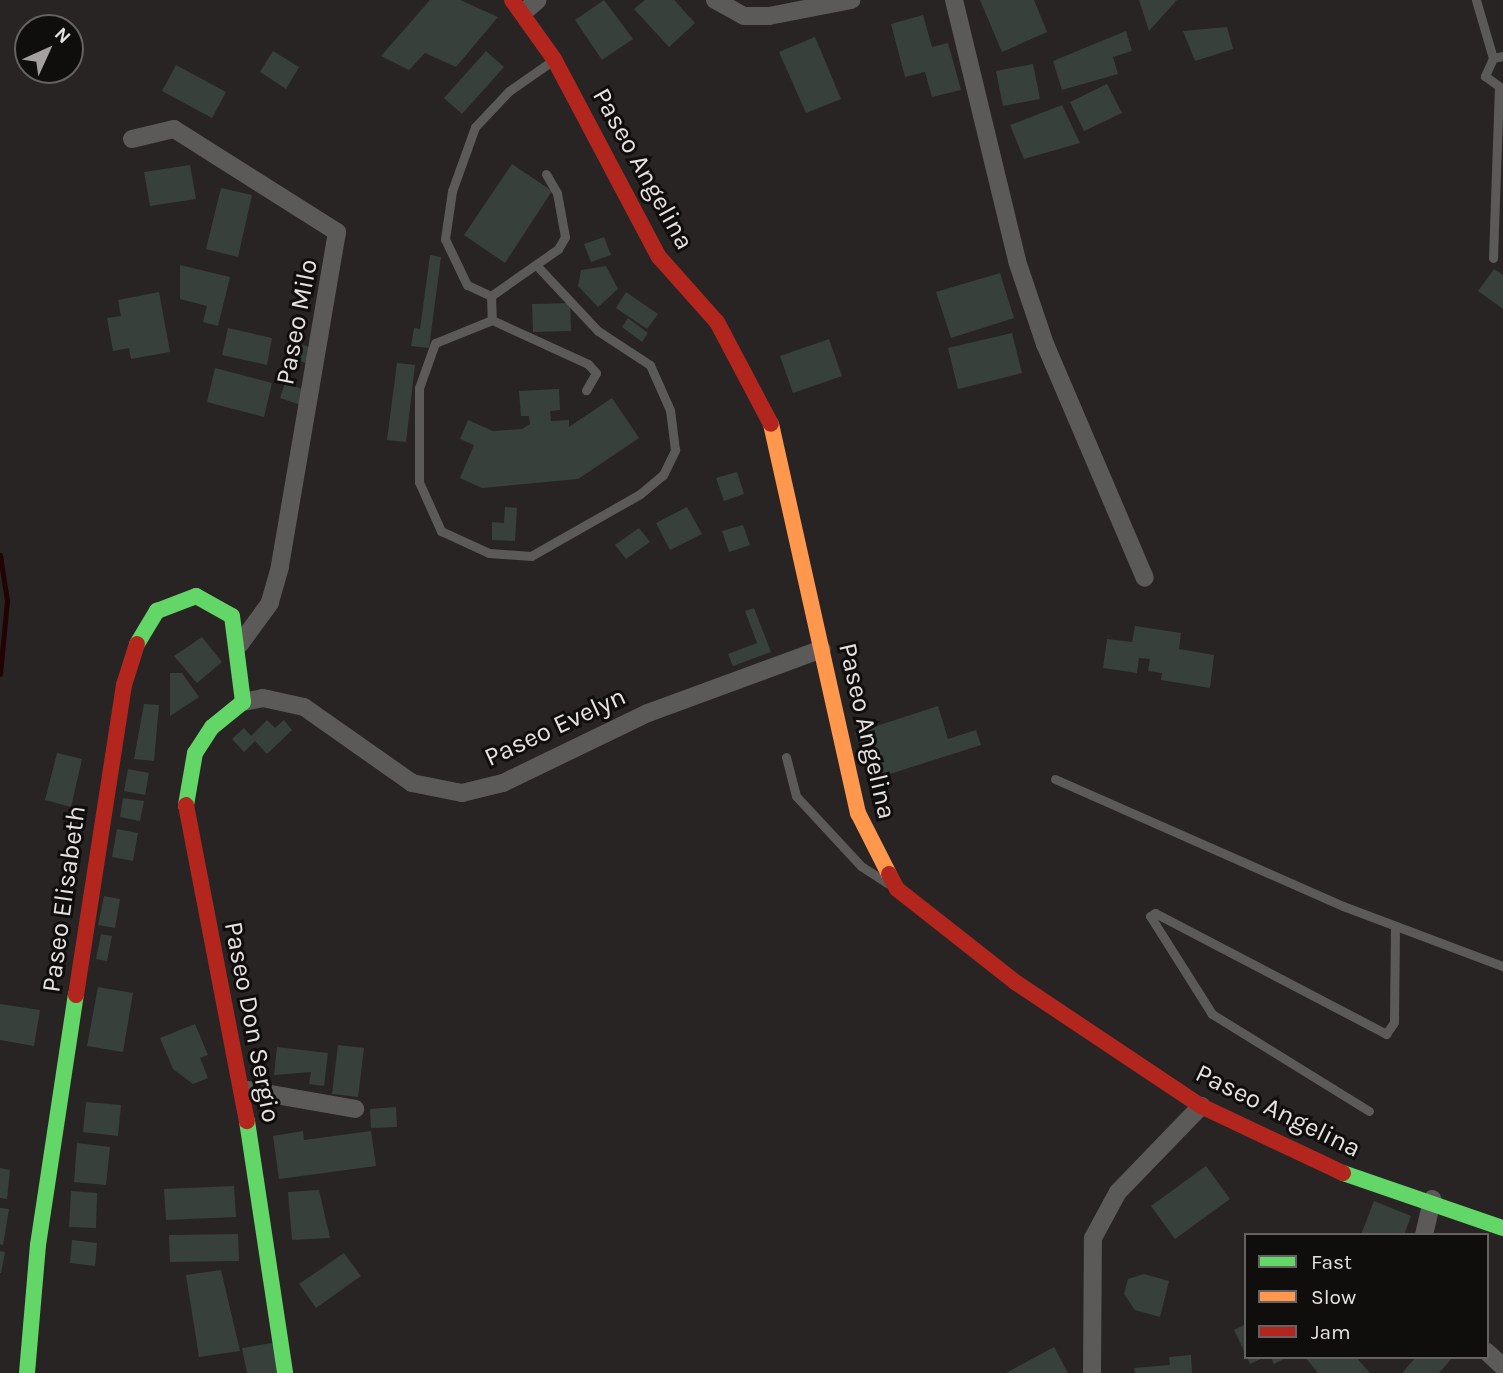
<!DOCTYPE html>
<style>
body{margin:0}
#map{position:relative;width:1503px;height:1373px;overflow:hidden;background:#282424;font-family:Karla,sans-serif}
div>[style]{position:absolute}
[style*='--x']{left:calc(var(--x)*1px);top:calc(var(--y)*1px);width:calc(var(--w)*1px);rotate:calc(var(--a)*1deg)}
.stream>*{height:5px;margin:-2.5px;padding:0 2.5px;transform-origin:2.5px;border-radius:2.5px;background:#210303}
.building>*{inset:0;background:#37403a}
.lane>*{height:9px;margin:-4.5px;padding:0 4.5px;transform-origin:4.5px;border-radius:4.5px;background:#5c5959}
.street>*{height:18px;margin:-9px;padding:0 9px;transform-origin:9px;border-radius:9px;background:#5c5959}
.fast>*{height:16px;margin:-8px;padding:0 8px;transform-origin:8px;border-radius:8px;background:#63d668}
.slow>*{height:16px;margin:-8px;padding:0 8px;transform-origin:8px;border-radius:8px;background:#ff974d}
.jam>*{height:16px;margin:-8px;padding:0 8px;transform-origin:8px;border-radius:8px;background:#b3261e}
span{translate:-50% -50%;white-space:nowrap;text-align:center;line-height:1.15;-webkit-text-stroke:6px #100d0d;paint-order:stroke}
.street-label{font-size:26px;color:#e7e2e2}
.legend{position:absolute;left:1244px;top:1233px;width:245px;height:126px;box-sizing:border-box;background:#100d0d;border:2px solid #666262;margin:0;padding:9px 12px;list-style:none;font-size:21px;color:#e7e2e2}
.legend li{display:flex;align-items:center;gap:14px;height:35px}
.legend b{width:35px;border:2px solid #666262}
.north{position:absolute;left:14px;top:14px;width:70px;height:70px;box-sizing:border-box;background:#100d0d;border:2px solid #666262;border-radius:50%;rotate:45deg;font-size:19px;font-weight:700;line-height:28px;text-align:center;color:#e7e2e2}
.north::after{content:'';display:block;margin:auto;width:24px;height:32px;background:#a4a0a0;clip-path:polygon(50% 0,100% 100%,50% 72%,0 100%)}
</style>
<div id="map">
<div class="stream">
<i style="--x:0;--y:555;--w:47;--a:81.3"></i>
<i style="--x:7;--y:601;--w:73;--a:95.5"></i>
</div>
<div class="building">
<i style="clip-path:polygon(430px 0,460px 0,498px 17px,456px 67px,425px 53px,409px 70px,381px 56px)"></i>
<i style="clip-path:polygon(604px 0,633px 39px,602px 60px,575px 20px)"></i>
<i style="clip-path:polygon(645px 0,674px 0,695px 23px,669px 47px,634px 9px)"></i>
<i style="clip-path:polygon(980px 0,1034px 0,1047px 32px,1002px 52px)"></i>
<i style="clip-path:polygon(1139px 0,1177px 0,1149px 31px)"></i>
<i style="clip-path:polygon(923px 15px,932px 47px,948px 43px,961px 90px,932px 97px,925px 72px,905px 77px,891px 24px)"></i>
<i style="clip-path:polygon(1227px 27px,1233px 49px,1195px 61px,1183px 31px)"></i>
<i style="clip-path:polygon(1126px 31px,1132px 51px,1113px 57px,1118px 74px,1062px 90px,1053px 61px)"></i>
<i style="clip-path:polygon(815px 37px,841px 99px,806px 113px,779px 52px)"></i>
<i style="clip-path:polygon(273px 51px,299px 67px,286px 89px,260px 72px)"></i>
<i style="clip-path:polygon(486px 51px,504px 67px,462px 114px,444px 98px)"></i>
<i style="clip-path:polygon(1033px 64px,1040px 99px,1003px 106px,996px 71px)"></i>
<i style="clip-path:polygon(176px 65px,226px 92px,212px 118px,162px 91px)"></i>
<i style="clip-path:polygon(1107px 84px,1122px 113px,1084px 131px,1070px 102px)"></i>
<i style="clip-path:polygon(1062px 105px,1080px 143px,1024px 159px,1010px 125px)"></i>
<i style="clip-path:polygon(512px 164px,552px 191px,505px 263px,464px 235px)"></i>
<i style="clip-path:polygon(190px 165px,196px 199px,150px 206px,144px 172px)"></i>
<i style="clip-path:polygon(221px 188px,252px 195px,238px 257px,206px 249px)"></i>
<i style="clip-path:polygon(604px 237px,611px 255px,591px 262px,584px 244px)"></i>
<i style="clip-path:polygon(430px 255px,441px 257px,429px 348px,411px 346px,414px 328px,420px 329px)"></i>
<i style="clip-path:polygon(180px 265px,230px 277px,218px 326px,203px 322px,207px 306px,180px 299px)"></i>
<i style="clip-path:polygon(606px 266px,618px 289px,598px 307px,578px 286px,581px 270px)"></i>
<i style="clip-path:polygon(1494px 269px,1503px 275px,1503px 309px,1478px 291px)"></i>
<i style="clip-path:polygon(1000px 273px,1014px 318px,951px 338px,936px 292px)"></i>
<i style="clip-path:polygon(159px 292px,170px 352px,131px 359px,129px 348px,113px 351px,107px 318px,121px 316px,118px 300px)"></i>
<i style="clip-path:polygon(626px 292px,658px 314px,647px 329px,616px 308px)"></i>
<i style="clip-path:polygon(570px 303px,571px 331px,533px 332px,532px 304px)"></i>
<i style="clip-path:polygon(628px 318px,648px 333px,642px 342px,622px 327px)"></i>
<i style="clip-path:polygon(228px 328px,272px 338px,267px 365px,222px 355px)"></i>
<i style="clip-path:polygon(1012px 333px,1022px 373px,958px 389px,948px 348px)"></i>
<i style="clip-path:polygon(829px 339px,842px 376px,793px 393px,780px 356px)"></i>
<i style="clip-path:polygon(292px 342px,314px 348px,310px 364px,288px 358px)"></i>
<i style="clip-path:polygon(397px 363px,415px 365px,406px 442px,387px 440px)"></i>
<i style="clip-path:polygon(215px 368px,272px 383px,264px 417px,207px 402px)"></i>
<i style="clip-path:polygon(285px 383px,305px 390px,301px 405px,280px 398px)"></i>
<i style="clip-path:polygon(559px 389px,560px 410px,550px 411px,551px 421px,569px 420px,569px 427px,612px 398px,639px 438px,578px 479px,482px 488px,460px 478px,474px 445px,460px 439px,468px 420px,493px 431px,522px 429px,530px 424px,529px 416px,521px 416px,519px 391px)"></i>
<i style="clip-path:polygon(737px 472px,744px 494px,724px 501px,716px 478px)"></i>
<i style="clip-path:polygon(505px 507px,517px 508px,515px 541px,492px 540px,492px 522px,504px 523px)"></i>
<i style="clip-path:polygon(687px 507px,702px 534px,670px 550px,656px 523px)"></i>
<i style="clip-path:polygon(743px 525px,750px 545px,729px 552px,722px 531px)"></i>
<i style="clip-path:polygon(639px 528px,650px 542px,626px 559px,615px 545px)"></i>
<i style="clip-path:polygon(754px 608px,771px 652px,733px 666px,728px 654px,757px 643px,745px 611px)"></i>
<i style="clip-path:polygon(1135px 626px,1181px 633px,1179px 649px,1214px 655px,1210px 688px,1161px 680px,1162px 673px,1148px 671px,1150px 659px,1139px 658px,1137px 673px,1103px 668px,1107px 639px,1132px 642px)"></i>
<i style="clip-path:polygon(202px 637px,222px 662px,197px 683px,174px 656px)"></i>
<i style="clip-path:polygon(170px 673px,182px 673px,199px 697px,170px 716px)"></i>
<i style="clip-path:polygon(144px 704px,159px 705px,154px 761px,134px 759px)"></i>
<i style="clip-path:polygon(938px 706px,948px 739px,976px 730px,981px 745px,871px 780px,855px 733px)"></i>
<i style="clip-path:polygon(267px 720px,275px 728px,284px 720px,292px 730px,267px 754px,255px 741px,244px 752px,232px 739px,244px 728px,251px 736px)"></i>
<i style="clip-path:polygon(57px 753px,82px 759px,71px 807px,45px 800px)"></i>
<i style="clip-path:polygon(128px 769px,149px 773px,145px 795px,124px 791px)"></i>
<i style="clip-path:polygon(123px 798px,144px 801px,140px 821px,120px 817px)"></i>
<i style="clip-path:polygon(117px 829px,138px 833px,133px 861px,112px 857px)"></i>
<i style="clip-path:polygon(104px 896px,120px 899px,115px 928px,98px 925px)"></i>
<i style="clip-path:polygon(101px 934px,112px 936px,107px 961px,96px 959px)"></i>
<i style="clip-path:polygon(98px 987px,133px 993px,123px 1052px,87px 1046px)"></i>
<i style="clip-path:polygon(0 1004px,40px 1010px,34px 1046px,0 1040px)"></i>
<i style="clip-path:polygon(195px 1024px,208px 1055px,200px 1058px,208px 1078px,193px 1084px,173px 1069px,160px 1038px)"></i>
<i style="clip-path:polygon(338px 1045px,364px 1048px,358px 1097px,332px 1094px)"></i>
<i style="clip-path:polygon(277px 1047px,328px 1053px,324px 1086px,309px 1084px,311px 1072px,274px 1075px)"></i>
<i style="clip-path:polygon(86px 1102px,121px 1105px,118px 1136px,83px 1132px)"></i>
<i style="clip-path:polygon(396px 1107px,397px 1127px,371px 1128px,370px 1109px)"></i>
<i style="clip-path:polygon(303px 1131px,304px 1140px,371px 1131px,376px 1166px,279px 1179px,273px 1136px)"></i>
<i style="clip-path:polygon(77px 1143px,110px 1147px,106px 1185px,74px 1182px)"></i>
<i style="clip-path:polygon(1206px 1166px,1230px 1199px,1175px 1239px,1151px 1206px)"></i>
<i style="clip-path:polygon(0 1168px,10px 1170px,7px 1199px,0 1198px)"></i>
<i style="clip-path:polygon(234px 1186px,236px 1217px,166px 1220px,164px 1189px)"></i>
<i style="clip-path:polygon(319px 1190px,330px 1238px,292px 1240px,288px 1192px)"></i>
<i style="clip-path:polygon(71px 1191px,97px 1193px,96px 1228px,69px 1227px)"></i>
<i style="clip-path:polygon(1374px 1201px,1411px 1216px,1404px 1235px,1361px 1235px)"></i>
<i style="clip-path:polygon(0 1208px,9px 1209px,3px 1245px,0 1244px)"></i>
<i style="clip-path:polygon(238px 1234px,239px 1261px,170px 1262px,169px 1235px)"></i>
<i style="clip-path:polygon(72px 1240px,97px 1243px,95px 1266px,70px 1263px)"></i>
<i style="clip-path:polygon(0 1251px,5px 1252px,1px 1273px,0 1273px)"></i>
<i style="clip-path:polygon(344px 1253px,361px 1276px,316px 1308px,299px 1284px)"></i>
<i style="clip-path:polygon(221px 1270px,240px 1351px,199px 1357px,186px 1275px)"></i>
<i style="clip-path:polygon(1144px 1274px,1169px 1281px,1160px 1317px,1135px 1310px,1124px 1294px,1128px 1279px)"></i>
<i style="clip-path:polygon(1246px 1324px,1246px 1355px,1234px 1330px)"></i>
<i style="clip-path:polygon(272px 1343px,283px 1373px,247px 1373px,242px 1348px)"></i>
<i style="clip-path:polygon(1054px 1347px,1068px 1373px,1006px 1373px)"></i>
<i style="clip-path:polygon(1191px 1355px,1192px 1373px,1135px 1373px,1134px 1368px,1170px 1365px,1169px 1357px)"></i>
<i style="clip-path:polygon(1247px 1357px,1265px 1357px,1250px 1364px)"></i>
<i style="clip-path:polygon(1271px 1357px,1288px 1357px,1274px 1364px)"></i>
<i style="clip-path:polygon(1305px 1357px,1356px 1357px,1370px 1373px,1318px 1373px)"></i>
<i style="clip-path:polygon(1416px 1357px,1453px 1357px,1439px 1373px,1402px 1373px)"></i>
</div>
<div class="lane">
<i style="--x:1476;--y:0;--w:60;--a:73.7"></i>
<i style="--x:1503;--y:56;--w:10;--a:169"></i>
<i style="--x:1493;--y:58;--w:20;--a:114"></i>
<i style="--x:1485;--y:76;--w:22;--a:36"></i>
<i style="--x:546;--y:174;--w:22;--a:60"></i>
<i style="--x:557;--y:193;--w:45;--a:79.7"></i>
<i style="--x:565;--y:237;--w:14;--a:120"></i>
<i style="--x:558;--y:249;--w:82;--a:145"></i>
<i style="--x:491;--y:296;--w:26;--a:-155"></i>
<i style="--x:467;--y:285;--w:51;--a:-115.6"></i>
<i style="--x:445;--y:239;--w:49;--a:-81.7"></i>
<i style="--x:452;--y:191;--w:68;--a:-70.2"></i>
<i style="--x:475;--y:127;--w:50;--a:-46.6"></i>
<i style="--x:509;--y:91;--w:52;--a:-34.9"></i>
<i style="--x:1493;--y:258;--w:169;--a:-88"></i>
<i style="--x:491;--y:296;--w:24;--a:88"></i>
<i style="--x:492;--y:320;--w:106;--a:24.6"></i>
<i style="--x:588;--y:364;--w:12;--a:48"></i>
<i style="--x:596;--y:373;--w:20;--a:120"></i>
<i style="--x:492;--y:320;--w:61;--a:158"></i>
<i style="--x:435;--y:343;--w:48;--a:109.6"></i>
<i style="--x:419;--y:388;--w:94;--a:90"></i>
<i style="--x:419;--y:482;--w:54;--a:65.8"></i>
<i style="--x:441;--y:531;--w:53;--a:24.6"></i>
<i style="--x:489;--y:553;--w:42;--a:4.1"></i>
<i style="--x:531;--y:556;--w:125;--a:-29.6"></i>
<i style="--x:640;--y:494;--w:30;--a:-40"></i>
<i style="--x:663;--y:475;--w:28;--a:-64"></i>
<i style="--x:675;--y:450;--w:40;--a:-97.1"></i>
<i style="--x:670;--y:410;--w:49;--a:-114"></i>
<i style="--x:650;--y:365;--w:62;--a:-146.8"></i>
<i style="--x:598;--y:331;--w:86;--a:-133.1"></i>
<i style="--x:786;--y:757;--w:40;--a:75.6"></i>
<i style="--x:796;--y:796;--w:96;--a:47.1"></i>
<i style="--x:861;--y:866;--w:31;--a:33"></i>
<i style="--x:1055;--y:779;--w:315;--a:23.8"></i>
<i style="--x:1343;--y:906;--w:171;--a:20.6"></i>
<i style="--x:1369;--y:1111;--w:185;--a:-148.3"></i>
<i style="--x:1212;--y:1014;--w:116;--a:-122.3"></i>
<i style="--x:1150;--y:916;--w:6;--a:-31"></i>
<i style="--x:1155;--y:913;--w:261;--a:27.6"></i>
<i style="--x:1386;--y:1034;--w:14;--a:-56"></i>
<i style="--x:1394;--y:1022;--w:96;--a:-89.4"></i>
</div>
<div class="street">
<i style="--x:715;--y:0;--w:33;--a:29"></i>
<i style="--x:744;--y:16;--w:25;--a:0"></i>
<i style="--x:769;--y:16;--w:84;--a:-11"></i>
<i style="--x:954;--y:0;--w:268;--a:76.4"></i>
<i style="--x:1017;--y:261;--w:88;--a:71.4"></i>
<i style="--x:1045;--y:344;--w:254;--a:66.9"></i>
<i style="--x:524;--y:12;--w:18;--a:-41"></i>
<i style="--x:132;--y:139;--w:43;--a:-13.4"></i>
<i style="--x:174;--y:129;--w:193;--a:32.3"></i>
<i style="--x:337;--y:232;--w:340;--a:99.7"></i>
<i style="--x:280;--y:567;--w:37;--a:106"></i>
<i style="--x:270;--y:603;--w:51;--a:126.2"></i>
<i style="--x:243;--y:702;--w:20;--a:-11"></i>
<i style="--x:263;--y:698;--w:42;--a:12.4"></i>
<i style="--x:304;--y:707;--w:132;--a:35.1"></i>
<i style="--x:412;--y:783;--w:51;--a:11.3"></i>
<i style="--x:462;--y:793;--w:42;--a:-13.7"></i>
<i style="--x:503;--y:783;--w:161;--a:-25.8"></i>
<i style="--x:648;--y:713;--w:185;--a:-20.2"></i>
<i style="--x:242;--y:1089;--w:115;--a:10"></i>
<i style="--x:1424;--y:1235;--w:37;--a:-77"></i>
<i style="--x:1487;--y:1352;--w:22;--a:43"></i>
<i style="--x:1092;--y:1373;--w:135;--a:-89.6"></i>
<i style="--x:1093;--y:1238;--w:52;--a:-61.5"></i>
<i style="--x:1118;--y:1192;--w:120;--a:-46"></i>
</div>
<div class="fast">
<i style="--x:137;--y:644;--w:39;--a:-59"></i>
<i style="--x:157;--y:611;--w:42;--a:-21"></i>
<i style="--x:196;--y:596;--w:41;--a:29.1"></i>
<i style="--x:232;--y:616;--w:87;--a:82.7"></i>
<i style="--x:243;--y:702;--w:40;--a:141"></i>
<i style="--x:212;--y:727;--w:31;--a:123"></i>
<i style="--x:195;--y:753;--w:53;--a:99.8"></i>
<i style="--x:247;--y:1121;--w:255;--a:81.4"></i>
<i style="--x:1343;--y:1173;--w:169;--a:19"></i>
<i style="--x:27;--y:1373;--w:128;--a:-85.1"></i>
<i style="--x:38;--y:1245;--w:253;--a:-81.4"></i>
</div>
<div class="slow">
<i style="--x:771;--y:424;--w:399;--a:77.4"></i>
<i style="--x:858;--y:813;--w:68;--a:63.1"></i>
</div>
<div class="jam">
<i style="--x:512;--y:0;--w:72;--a:54.6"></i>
<i style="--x:554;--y:59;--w:224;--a:62.1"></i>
<i style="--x:659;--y:257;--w:87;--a:48.3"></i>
<i style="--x:717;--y:322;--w:115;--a:62.1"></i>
<i style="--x:186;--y:805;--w:322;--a:79.1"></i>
<i style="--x:889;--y:874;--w:17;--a:62"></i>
<i style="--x:897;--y:889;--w:150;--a:38.2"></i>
<i style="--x:1015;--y:982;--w:224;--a:33.7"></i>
<i style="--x:1201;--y:1106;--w:157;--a:25.3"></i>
<i style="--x:76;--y:995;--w:314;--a:-81.2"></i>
<i style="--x:124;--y:685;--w:43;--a:-72.4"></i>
</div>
<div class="street-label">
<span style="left:643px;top:169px;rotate:61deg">Paseo Angelina</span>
<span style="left:297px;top:322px;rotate:-79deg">Paseo Milo</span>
<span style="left:555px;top:727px;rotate:-25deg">Paseo Evelyn</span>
<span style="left:867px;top:731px;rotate:77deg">Paseo Angelina</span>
<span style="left:64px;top:899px;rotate:-82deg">Paseo Elisabeth</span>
<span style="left:252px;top:1022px;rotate:79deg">Paseo Don Sergio</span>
<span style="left:1278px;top:1111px;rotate:26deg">Paseo Angelina</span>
</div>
<ul class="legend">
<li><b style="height:9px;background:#63d668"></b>Fast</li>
<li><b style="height:9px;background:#ff974d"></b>Slow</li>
<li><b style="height:9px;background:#b3261e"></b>Jam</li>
</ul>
<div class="north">N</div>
</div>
